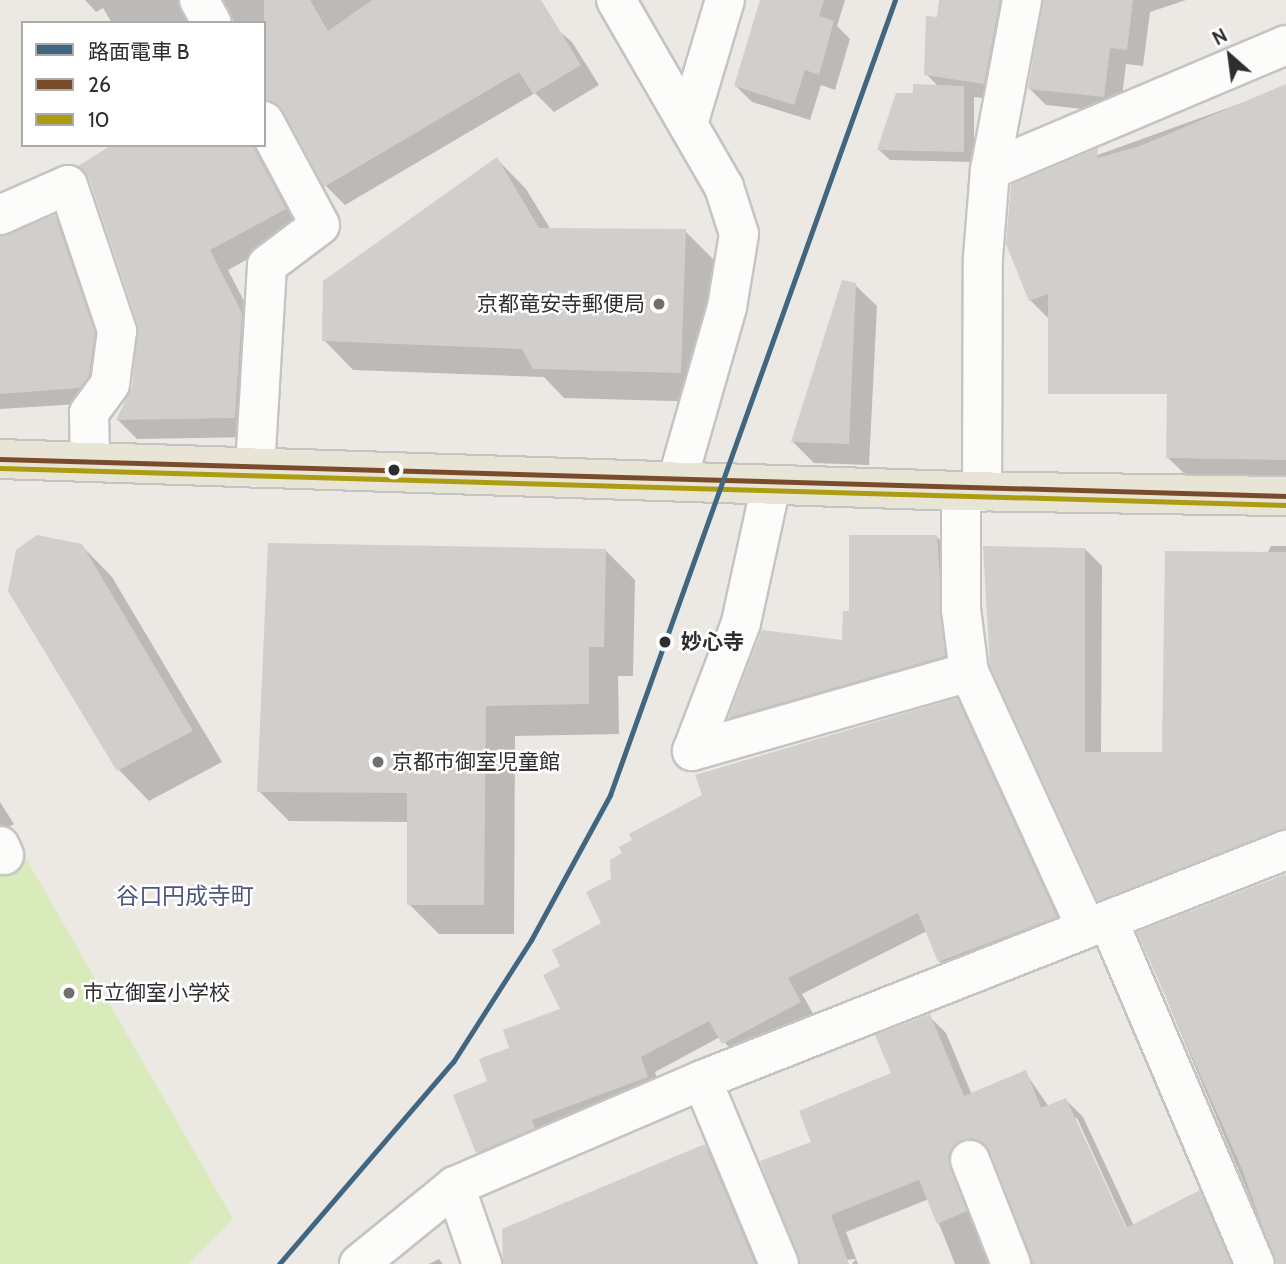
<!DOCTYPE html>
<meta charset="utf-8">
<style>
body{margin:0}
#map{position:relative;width:1286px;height:1264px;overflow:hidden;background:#ece8e4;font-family:Cabin,"Noto Sans JP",sans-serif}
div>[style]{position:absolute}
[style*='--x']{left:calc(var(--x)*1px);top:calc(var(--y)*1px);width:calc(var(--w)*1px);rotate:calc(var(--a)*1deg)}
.pitch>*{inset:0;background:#d9eabb}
.shadow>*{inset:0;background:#0003}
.building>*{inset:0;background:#d1cecb}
.roads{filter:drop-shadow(2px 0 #c5c4c5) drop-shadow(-2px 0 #c5c4c5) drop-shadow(0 2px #c5c4c5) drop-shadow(0 -2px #c5c4c5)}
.minor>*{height:38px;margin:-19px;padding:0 19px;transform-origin:19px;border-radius:19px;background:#fcfcfb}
.major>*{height:38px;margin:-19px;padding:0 19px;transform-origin:19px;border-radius:19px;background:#e8e4d6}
.bus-1>*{height:5px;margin:-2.5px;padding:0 2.5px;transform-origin:2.5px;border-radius:2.5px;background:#7a4b2a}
.bus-2>*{height:5px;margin:-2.5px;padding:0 2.5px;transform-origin:2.5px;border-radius:2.5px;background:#ab9c12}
.tram-1>*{height:5px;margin:-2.5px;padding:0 2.5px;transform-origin:2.5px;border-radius:2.5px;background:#406681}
.dots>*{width:19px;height:19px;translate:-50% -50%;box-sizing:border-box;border:4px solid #fff;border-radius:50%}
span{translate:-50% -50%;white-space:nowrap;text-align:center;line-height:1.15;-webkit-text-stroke:5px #fff;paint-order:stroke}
.poi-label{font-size:21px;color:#2e2e2e}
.right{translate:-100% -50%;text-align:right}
.left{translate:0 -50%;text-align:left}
.stop-label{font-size:21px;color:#2e2e2e;font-weight:700}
.neighbourhood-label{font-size:23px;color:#4d5680}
.legend{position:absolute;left:21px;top:21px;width:245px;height:126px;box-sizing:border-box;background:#fff;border:2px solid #ababab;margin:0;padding:9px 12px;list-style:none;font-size:21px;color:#2e2e2e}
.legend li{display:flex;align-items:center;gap:14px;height:35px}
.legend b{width:35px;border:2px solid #ababab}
.north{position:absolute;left:1195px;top:21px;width:70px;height:70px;-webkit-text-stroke:5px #fff;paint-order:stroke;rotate:332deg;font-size:19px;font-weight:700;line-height:28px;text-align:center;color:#2e2e2e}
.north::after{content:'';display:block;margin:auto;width:24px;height:32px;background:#2e2e2e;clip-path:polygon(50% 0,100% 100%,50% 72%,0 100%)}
</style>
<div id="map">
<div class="pitch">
<i style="clip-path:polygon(24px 855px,233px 1219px,188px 1264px,0 1264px,0 868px)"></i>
</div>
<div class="shadow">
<i style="clip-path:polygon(85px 0,213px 0,199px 23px,112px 23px,103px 8px,96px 12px)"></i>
<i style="clip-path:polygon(223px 0,522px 0,572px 42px,599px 85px,554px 112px,535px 93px,345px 205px,326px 186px,290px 121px,273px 121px,264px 129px,264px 23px,235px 23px)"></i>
<i style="clip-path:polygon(761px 0,845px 0,837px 26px,850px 39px,835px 90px,821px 85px,810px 120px,752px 102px,736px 86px)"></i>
<i style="clip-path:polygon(941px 0,1027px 0,1000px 100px,974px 97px,974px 162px,890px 160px,879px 150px,915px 95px,939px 87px,926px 74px)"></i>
<i style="clip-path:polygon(1044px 0,1186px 0,1150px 12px,1143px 66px,1126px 64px,1120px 113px,1046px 105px,1029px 88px)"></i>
<i style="clip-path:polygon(1286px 87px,1286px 316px,1050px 320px,1030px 300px,1012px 186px)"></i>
<i style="clip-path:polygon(115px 145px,263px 145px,304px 228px,228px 270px,261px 334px,254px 437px,137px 439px,118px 420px,133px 387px,140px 324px)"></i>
<i style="clip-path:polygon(497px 159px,526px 189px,551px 230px,685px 231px,715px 261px,710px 402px,564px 398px,544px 377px,353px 370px,324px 340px)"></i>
<i style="clip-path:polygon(55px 217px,70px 232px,109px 350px,95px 403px,0 409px,0 236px)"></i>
<i style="clip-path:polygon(855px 285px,877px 306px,869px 465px,814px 463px,793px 442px)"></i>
<i style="clip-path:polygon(1286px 372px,1286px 478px,1186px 475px,1168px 458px)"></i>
<i style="clip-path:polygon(936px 536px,957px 558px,965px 677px,751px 738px,730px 718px,763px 632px,843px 642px,851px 613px)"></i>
<i style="clip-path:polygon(81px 545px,112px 577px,222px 762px,149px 801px,119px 770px)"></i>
<i style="clip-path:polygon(1271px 546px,1286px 546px,1286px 850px,1116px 917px,1099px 900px,992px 666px,1085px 549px,1102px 566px,1101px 753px,1164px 754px)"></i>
<i style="clip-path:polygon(605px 550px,635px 580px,633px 676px,618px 676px,619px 734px,515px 736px,514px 934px,439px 934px,409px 904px,409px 822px,289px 821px,259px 791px)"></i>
<i style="clip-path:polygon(956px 700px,971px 715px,1070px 932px,954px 976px,939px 961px,927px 931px,802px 994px,815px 1017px,738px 1058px,720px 1037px,655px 1072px,661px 1095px,493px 1167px,478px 1152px,490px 1082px,512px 1049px,562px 1010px,562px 967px,603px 924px)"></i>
<i style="clip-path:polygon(0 802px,14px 824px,0 833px)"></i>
<i style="clip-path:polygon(1286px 875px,1286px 1264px,1278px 1264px,1139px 933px)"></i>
<i style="clip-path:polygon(evenodd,929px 1016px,946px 1033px,972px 1095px,1025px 1072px,1049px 1107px,1066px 1100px,1083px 1117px,1134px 1226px,1199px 1192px,1216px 1209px,1240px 1264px,1033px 1264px,992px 1155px,979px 1156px,997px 1264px,955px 1264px,929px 1199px,846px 1232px,858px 1264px,852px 1264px,856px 1259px,800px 1264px,814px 1143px,893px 1074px,929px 1016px,1073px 1118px,1077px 1118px,1127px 1228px,1124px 1229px,1073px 1118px)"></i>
<i style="clip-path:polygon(705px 1146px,722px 1164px,764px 1264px,503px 1264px,503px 1230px)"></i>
<i style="clip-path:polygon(439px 1259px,443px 1264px,429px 1264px)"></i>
</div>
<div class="building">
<i style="clip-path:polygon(264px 0,310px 0,328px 31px,372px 0,541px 0,581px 65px,533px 94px,519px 72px,324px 187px,283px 111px,264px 99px)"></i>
<i style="clip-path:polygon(760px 0,824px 0,819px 16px,834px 21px,819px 75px,805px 70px,794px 105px,734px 86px)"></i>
<i style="clip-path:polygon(939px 0,1000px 0,984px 84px,924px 75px,926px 16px,937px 17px)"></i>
<i style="clip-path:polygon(1043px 0,1133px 0,1127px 50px,1110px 48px,1104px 97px,1028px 89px)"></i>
<i style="clip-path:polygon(913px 84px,964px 86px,964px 152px,877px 150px,896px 93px,913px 93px)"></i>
<i style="clip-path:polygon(1286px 84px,1286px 460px,1166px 458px,1167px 394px,1048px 394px,1048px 294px,1029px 301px,1006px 244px,1011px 185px,1098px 148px,1097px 158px,1140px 146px)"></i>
<i style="clip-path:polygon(112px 145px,252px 145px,286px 209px,210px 250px,242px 313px,235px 418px,116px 420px,132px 387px,138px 325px,89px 178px,78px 166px)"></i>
<i style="clip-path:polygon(497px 157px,539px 228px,686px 229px,681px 373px,533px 369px,522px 349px,322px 341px,323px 281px)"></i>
<i style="clip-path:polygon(55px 215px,95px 333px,89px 376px,80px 388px,0 394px,0 236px)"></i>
<i style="clip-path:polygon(842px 280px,856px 283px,849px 444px,791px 442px)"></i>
<i style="clip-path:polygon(37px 535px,82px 544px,193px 731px,117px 771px,8px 591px,16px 550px)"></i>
<i style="clip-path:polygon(849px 535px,937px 535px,945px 656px,728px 718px,762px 630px,842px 640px,843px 611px,849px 611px)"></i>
<i style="clip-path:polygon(268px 543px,606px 549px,604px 647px,589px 647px,589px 704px,486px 706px,484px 905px,407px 905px,407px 793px,257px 792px)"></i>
<i style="clip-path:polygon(983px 546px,1085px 548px,1085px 752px,1162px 752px,1165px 551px,1286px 552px,1286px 829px,1098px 901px,990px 666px)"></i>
<i style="clip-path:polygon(957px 698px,1057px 917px,938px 962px,918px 913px,788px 978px,801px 1002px,722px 1044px,709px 1021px,641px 1057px,648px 1077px,532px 1120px,535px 1128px,476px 1153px,453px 1095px,487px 1081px,479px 1059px,509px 1048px,503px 1030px,560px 1009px,543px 975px,560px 966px,552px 950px,601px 923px,586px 892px,611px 879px,610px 860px,622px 853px,619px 847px,632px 840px,629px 834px,702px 795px,695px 775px)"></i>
<i style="clip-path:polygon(1286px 874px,1286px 1264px,1276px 1264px,1242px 1169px,1137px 932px)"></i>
<i style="clip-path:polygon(930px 1014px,964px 1096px,1026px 1070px,1041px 1108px,1066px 1098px,1126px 1228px,1200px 1190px,1231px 1264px,1034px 1264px,990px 1152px,973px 1138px,953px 1146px,948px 1157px,967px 1211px,937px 1224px,919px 1180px,831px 1215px,849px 1264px,800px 1264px,760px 1161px,811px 1142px,799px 1111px,891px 1073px,875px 1035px)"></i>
<i style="clip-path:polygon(705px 1144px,755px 1264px,503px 1264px,502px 1229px)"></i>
</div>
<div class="roads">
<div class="minor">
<i style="--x:199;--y:0;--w:26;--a:61"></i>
<i style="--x:616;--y:0;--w:216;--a:60"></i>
<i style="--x:724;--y:187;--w:49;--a:72.3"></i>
<i style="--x:739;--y:234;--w:74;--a:99.3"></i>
<i style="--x:727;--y:307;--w:181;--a:106"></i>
<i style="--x:688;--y:124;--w:129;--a:-73.4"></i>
<i style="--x:990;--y:170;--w:321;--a:-22.9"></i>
<i style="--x:0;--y:215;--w:74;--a:-23.8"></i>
<i style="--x:68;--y:185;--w:154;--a:71.4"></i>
<i style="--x:117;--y:331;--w:53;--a:97.5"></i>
<i style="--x:110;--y:384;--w:36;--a:126"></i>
<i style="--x:89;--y:413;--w:49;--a:88.8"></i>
<i style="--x:255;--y:468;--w:203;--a:-86.6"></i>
<i style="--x:267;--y:265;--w:66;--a:-37"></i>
<i style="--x:320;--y:225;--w:118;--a:-118.3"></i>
<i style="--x:771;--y:485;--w:141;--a:102.3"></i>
<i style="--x:741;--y:623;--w:137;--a:110.9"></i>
<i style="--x:692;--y:751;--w:288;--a:-15.9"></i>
<i style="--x:961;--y:491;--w:118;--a:90"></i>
<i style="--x:961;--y:609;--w:64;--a:82.8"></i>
<i style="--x:969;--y:672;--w:281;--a:65.4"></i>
<i style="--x:982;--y:492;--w:235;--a:-89.8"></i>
<i style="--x:983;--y:257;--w:87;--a:-85.4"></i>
<i style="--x:990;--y:170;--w:173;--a:-79.3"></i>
<i style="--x:0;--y:846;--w:10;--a:66"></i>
<i style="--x:1108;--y:920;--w:374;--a:66.9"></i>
<i style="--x:702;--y:1080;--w:199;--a:67.3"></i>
<i style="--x:970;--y:1160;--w:112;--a:68.5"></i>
<i style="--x:455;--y:1186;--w:83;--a:70.9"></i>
<i style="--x:359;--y:1264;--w:124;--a:-39.1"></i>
<i style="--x:455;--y:1186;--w:269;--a:-23.2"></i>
<i style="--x:702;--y:1080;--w:628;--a:-21.5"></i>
</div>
<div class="major">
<i style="--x:0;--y:459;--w:962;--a:1.91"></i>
<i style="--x:961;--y:491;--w:325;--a:0.9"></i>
</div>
</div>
<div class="bus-1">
<i style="--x:0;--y:459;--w:1287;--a:1.65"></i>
</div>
<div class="bus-2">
<i style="--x:0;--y:468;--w:1287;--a:1.65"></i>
</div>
<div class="tram-1">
<i style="--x:279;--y:1264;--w:267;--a:-49.3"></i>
<i style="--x:453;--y:1062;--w:145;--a:-57.4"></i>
<i style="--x:531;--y:940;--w:165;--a:-61.4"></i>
<i style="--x:610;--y:795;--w:845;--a:-70.28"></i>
</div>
<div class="dots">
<i style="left:659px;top:304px;background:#706f6e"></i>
<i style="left:394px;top:470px;background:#2e2e2e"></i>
<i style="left:665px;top:642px;background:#2e2e2e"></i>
<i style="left:378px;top:762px;background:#706f6e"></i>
<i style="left:69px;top:993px;background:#706f6e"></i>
</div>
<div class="poi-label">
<span class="right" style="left:645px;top:304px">京都竜安寺郵便局</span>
<span class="left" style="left:392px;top:762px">京都市御室児童館</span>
<span class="left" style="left:83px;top:993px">市立御室小学校</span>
</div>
<div class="stop-label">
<span class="left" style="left:681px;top:642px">妙心寺</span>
</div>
<div class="neighbourhood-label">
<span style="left:185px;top:896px">谷口円成寺町</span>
</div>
<ul class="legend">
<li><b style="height:9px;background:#406681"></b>路面電車 B</li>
<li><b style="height:9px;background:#7a4b2a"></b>26</li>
<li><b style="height:9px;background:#ab9c12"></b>10</li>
</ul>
<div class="north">N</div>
</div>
